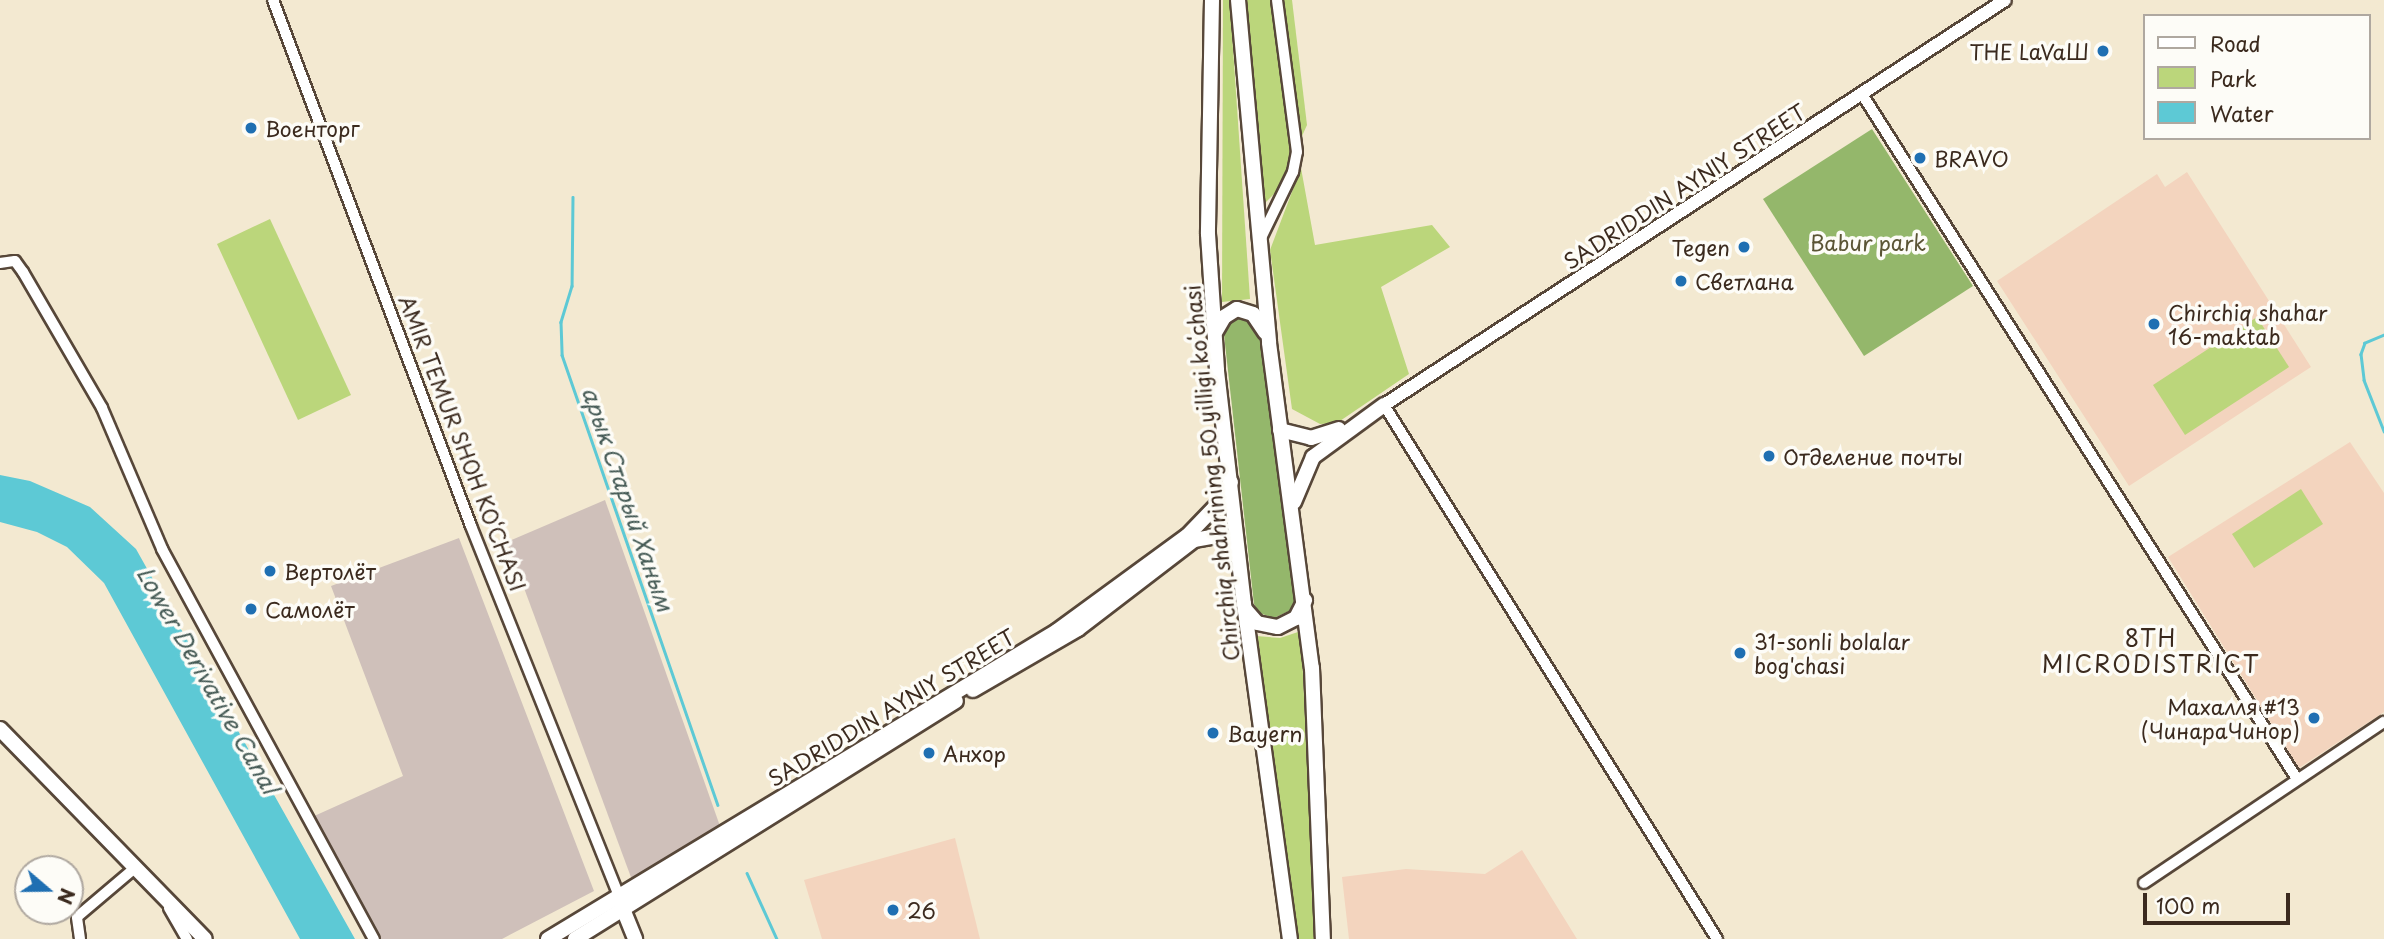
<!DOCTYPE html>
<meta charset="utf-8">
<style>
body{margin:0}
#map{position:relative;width:2384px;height:939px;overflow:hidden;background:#f3e9d1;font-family:"Playpen Sans",sans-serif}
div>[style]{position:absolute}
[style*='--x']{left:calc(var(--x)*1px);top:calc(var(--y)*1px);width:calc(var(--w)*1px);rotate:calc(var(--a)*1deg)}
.built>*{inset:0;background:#f3d4be}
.industrial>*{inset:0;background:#cfc0ba}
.green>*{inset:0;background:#bbd67b}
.forest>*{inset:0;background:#94b76b}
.water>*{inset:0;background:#5dc9d5}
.stream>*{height:2.5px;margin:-1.25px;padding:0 1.25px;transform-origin:1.25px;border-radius:1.25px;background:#5dc9d5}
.roads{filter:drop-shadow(2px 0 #574739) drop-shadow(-2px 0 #574739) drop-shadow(0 2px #574739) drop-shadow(0 -2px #574739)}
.minor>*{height:10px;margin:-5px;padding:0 5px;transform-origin:5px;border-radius:5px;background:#fff}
.tertiary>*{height:12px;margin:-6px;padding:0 6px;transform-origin:6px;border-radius:6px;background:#fff}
.secondary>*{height:14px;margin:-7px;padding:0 7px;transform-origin:7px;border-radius:7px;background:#fff}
.dots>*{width:19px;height:19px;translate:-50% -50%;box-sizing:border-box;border:4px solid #fdfcf7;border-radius:50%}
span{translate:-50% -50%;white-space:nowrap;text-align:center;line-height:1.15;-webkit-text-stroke:7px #fdfcf7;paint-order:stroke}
.poi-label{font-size:21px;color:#3b2a1e}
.right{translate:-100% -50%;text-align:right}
.left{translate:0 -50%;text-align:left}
.street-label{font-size:21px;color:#3b2a1e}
.park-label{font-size:21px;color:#5b5535}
.water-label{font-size:23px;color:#455a55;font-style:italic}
.neighbourhood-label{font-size:23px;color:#3b2a1e;letter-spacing:2px}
.legend{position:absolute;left:2143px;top:14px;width:228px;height:126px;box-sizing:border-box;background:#fdfcf7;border:2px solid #afa8a0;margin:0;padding:9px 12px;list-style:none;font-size:21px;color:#3b2a1e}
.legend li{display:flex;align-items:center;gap:14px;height:35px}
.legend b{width:35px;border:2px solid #afa8a0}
.north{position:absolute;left:14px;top:855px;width:70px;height:70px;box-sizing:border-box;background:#fdfcf7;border:2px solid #afa8a0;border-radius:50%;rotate:110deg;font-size:19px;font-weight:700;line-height:28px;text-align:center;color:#3b2a1e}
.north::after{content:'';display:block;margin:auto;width:24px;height:32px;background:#1f6fb2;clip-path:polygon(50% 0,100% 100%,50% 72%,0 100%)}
.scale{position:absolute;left:2143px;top:893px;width:147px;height:32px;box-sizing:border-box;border:4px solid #3b2a1e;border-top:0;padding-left:9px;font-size:21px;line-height:24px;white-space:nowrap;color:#3b2a1e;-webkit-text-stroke:5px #fdfcf7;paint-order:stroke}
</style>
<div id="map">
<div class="built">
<i style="clip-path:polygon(2187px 172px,2311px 367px,2129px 486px,1997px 281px,2157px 174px,2165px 187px)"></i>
<i style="clip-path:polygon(2350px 442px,2384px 493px,2384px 712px,2299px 768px,2168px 557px)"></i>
<i style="clip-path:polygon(955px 838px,980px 939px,822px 939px,804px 880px)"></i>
<i style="clip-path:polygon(1522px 850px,1577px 939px,1349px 939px,1342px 877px,1406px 869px,1485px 874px)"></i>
</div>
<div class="industrial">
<i style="clip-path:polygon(605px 500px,721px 829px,632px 880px,507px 542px)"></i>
<i style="clip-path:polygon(459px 538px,594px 891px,502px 939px,381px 939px,312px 817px,403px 776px,331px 586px)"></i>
</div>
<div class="green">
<i style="clip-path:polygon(1223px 0,1229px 0,1231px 19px,1250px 299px,1222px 302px)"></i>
<i style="clip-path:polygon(1240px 0,1292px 0,1307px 125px,1277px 191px,1262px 206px)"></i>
<i style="clip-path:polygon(1301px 168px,1315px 245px,1432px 225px,1450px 247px,1381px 287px,1409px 374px,1337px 423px,1320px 424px,1292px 409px,1270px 250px)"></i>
<i style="clip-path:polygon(270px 219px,351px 395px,298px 420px,217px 244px)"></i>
<i style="clip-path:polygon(2257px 317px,2289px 367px,2185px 435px,2153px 385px)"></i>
<i style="clip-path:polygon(2301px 489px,2323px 524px,2254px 568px,2232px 534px)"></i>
<i style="clip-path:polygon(1301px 631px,1315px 939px,1298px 939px,1256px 636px,1280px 638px)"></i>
</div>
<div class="forest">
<i style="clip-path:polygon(1872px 129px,1973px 286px,1864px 356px,1763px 199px)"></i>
<i style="clip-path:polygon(1240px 317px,1249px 319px,1259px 331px,1297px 598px,1291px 610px,1274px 618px,1259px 613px,1254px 604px,1224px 335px,1228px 323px)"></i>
</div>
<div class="water">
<i style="clip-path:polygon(0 475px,30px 481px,90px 507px,136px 549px,355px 939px,300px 939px,104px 583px,67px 547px,37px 532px,0 522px)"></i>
</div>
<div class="stream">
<i style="--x:573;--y:197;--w:89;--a:90.6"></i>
<i style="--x:572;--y:286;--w:38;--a:107"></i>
<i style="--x:561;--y:322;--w:33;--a:88"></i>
<i style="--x:562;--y:355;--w:476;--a:70.9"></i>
<i style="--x:2384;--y:335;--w:21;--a:157"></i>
<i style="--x:2365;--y:343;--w:12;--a:110"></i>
<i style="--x:2361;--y:354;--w:26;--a:83"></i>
<i style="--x:2364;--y:380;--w:55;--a:68.6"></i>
<i style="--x:747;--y:873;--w:72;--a:65.6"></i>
</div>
<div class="roads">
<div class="minor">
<i style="--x:273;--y:0;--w:562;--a:69.37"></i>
<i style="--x:471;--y:526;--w:402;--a:68.2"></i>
<i style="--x:1862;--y:94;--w:811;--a:57.58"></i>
<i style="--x:1260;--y:240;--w:76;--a:-64.1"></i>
<i style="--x:1293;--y:172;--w:20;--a:-79"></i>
<i style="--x:1297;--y:152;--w:153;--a:-97.5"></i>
<i style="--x:0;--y:263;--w:15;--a:-8"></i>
<i style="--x:15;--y:261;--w:14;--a:54"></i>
<i style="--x:23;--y:272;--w:157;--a:59.8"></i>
<i style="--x:102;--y:408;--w:153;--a:66.9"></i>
<i style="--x:162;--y:549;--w:444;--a:61.5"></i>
<i style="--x:1384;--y:405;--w:629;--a:58.05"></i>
<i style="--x:2144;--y:883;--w:289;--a:-33.9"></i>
<i style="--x:169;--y:908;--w:36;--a:60"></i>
<i style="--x:80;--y:939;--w:22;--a:-98"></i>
<i style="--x:77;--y:917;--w:77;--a:-40.3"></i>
</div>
<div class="tertiary">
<i style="--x:1384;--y:405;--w:741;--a:-33.11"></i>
</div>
<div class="secondary">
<i style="--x:1212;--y:0;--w:234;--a:91"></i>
<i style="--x:1208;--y:234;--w:137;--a:86.2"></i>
<i style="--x:1217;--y:371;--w:235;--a:83.4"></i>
<i style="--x:1244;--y:604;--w:338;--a:82.2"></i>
<i style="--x:1238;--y:0;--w:344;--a:84.8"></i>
<i style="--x:1269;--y:343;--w:328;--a:82.5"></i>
<i style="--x:1312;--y:668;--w:271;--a:87.7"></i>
<i style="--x:1216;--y:331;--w:16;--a:-60"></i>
<i style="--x:1224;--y:317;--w:15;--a:-32"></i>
<i style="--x:1237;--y:309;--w:17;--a:17"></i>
<i style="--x:1253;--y:314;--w:22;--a:56"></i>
<i style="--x:1280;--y:430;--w:32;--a:14"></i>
<i style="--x:1311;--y:438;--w:29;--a:-18"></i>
<i style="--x:1294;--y:502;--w:49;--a:-67.1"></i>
<i style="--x:1313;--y:457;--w:88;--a:-36.2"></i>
<i style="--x:1245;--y:609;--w:18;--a:49"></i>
<i style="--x:1257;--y:623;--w:21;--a:11"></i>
<i style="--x:1278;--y:627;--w:20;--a:-27"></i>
<i style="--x:1296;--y:618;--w:20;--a:-63"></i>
<i style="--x:973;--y:690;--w:121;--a:-30.2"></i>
<i style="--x:1078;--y:629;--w:146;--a:-37.5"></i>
<i style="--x:1194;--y:540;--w:27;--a:-10"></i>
<i style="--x:1221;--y:535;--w:26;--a:54"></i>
<i style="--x:0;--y:729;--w:293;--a:45.7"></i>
<i style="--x:621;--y:904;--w:38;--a:68"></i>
<i style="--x:548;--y:939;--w:595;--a:-31.18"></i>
<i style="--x:1057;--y:631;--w:161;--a:-36.2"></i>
<i style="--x:1187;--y:536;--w:46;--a:-45.9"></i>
<i style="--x:1219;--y:503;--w:24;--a:-60"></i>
<i style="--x:575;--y:939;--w:449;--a:-32"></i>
</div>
</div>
<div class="dots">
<i style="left:2103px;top:51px;background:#1f6fb2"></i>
<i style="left:251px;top:128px;background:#1f6fb2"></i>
<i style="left:1920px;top:158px;background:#1f6fb2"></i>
<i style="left:1744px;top:247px;background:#1f6fb2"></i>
<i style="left:1681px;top:281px;background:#1f6fb2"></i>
<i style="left:2154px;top:324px;background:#1f6fb2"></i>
<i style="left:1769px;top:456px;background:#1f6fb2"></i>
<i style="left:270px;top:571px;background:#1f6fb2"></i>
<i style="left:251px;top:609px;background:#1f6fb2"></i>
<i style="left:1740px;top:653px;background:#1f6fb2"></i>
<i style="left:2314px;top:718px;background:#1f6fb2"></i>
<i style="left:1213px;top:733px;background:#1f6fb2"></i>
<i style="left:929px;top:753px;background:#1f6fb2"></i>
<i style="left:893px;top:910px;background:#1f6fb2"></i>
</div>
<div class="poi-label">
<span class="right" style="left:2089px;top:51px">THE LaVaШ</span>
<span class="left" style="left:265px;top:128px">Военторг</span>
<span class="left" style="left:1934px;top:158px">BRAVO</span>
<span class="right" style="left:1730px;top:247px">Tegen</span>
<span class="left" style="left:1695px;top:281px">Светлана</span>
<span class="left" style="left:2168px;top:324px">Chirchiq shahar<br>16-maktab</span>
<span class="left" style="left:1783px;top:456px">Отделение почты</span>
<span class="left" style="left:284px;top:571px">Вертолёт</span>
<span class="left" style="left:265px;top:609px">Самолёт</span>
<span class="left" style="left:1754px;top:653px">31-sonli bolalar<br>bog'chasi</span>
<span class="right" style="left:2300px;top:718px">Махалля #13<br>(ЧинараЧинор)</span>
<span class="left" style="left:1227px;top:733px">Bayern</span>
<span class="left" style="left:943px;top:753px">Анхор</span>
<span class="left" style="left:907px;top:910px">26</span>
</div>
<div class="street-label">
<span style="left:1684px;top:186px;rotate:-33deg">SADRIDDIN AYNIY STREET</span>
<span style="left:463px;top:443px;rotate:69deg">AMIR TEMUR SHOH KO‘CHASI</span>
<span style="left:1211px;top:473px;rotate:-96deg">Chirchiq shahrining 50 yilligi koʻchasi</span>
<span style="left:891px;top:707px;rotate:-31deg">SADRIDDIN AYNIY STREET</span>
</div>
<div class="park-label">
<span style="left:1868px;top:242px">Babur park</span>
</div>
<div class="water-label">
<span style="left:628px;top:499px;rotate:71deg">арык Старый Ханым</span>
<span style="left:208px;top:680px;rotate:60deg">Lower Derivative Canal</span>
</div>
<div class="neighbourhood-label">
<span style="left:2151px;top:651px">8TH<br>MICRODISTRICT</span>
</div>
<ul class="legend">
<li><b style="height:9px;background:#fff"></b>Road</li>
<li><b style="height:19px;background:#bbd67b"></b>Park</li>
<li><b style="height:19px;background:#5dc9d5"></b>Water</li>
</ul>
<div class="north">N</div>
<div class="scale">100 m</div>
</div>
